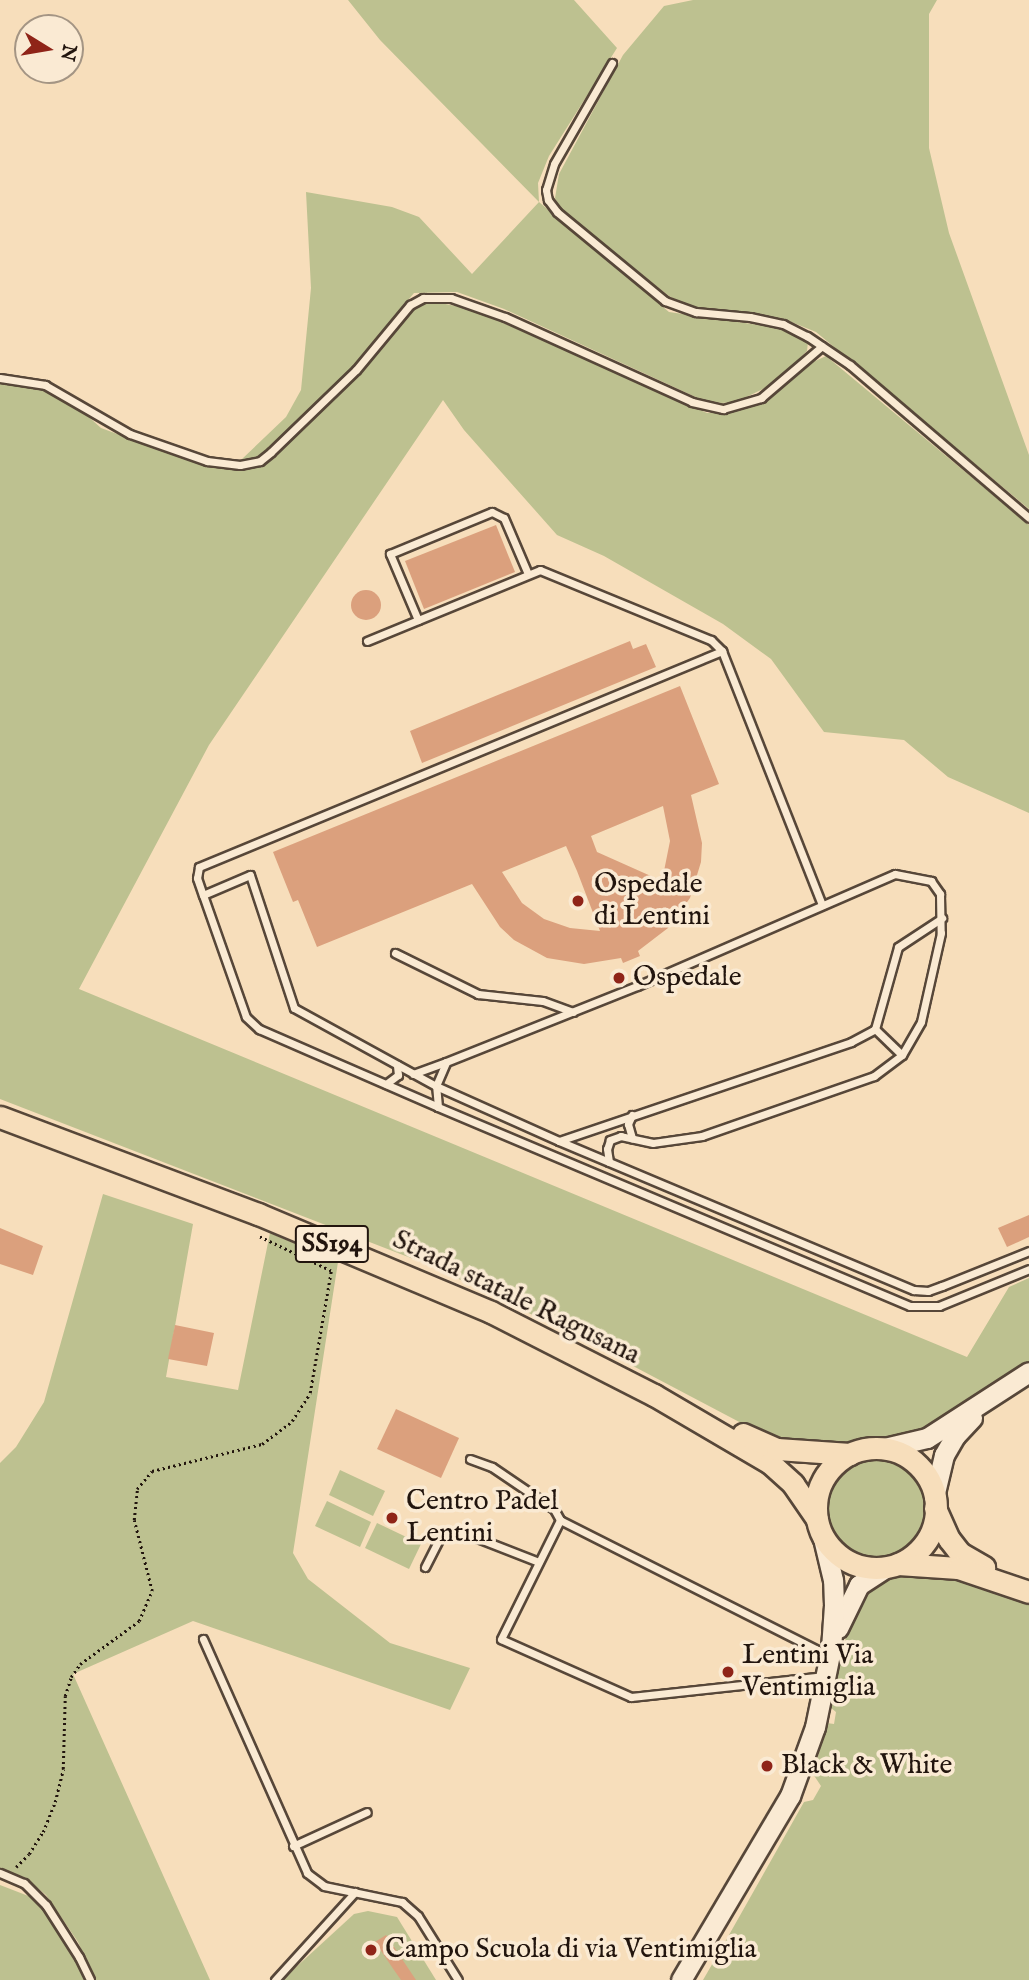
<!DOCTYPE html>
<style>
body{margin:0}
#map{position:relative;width:1029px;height:1980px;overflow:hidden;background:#f7debb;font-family:"IM FELL English",serif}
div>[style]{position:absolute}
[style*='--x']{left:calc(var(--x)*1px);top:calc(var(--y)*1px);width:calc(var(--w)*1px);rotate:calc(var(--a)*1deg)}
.green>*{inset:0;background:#bdc190}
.round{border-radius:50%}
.building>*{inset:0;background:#dba07d}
.path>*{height:2.5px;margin-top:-1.25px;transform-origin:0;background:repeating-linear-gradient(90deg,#22150e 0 2px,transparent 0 5.5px)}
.roads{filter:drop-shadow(2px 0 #574739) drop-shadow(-2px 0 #574739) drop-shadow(0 2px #574739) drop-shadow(0 -2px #574739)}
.lane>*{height:7px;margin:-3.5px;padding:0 3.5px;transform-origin:3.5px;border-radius:3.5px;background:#faead3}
.secondary>*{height:19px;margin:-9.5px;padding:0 9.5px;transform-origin:9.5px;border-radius:9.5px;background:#faead3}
.primary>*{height:21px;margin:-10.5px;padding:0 10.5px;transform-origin:10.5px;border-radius:10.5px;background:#f7debb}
.primary>.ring{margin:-10.5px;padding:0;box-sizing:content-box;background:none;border:21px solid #f7debb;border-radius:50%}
.dots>*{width:19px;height:19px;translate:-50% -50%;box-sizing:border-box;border:4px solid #faead3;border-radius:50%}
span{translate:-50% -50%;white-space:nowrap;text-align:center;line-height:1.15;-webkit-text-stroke:7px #faead3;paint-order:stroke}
.shield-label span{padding:2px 5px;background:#faead3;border:2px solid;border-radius:5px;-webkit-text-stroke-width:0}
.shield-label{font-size:26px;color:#22150e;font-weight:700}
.poi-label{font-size:28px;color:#22150e}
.left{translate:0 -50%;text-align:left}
.street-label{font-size:28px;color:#22150e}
.north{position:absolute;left:14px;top:14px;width:70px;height:70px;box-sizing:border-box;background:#faead3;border:2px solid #a49584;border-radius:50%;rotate:101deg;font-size:19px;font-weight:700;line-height:28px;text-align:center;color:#22150e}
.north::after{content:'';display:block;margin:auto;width:24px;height:32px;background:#8f2418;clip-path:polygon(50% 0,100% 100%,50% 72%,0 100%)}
</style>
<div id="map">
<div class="green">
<i style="clip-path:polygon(348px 0,574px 0,617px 48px,549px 156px,538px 183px,539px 202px,669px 312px,780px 328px,808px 342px,807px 351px,773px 384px,736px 402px,721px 403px,700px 399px,504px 309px,457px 292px,414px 293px,353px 366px,260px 458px,242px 459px,286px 417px,301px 390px,311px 288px,306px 192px,392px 207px,419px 217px,472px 274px,539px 202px,380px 40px)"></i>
<i style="clip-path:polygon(693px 0,937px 0,929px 14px,929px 148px,949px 233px,1029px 455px,1029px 509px,816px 332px,789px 321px,749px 312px,691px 308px,669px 296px,561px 210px,555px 198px,559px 174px,623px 55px,664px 6px)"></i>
<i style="clip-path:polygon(435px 302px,461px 307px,501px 322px,707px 413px,727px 413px,752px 407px,811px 363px,826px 356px,1029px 525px,1029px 813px,948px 777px,904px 740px,824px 732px,771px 659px,723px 624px,604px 556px,557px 535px,464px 430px,443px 400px,209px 745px,79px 989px,967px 1357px,1009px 1287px,1029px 1278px,1029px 1365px,926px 1432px,840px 1448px,768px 1437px,578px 1337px,434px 1267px,0 1099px,0 381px,46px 389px,80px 409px,101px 428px,196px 463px,222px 469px,247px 469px,262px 465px,274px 456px,358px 373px,416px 305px)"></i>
<i style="clip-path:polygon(103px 1194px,193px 1224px,166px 1377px,238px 1390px,270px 1233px,338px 1262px,293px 1553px,308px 1579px,390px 1643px,470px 1668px,450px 1710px,193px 1621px,73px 1674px,210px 1980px,95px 1980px,78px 1942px,46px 1895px,24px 1877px,0 1869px,0 1463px,16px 1447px,44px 1402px)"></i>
<i class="round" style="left:825px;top:1457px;width:100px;height:100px"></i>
<i style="clip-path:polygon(340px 1470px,385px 1491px,373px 1516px,329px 1495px)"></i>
<i style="clip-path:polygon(327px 1501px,371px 1522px,360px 1547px,315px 1526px)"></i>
<i style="clip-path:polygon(377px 1523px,421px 1544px,409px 1569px,365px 1548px)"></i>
<i style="clip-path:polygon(907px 1573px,949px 1575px,1029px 1604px,1029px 1980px,703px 1980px,714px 1961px,723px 1959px,728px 1949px,725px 1942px,804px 1802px,813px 1800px,821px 1786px,813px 1774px,827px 1723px,834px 1724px,836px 1712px,830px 1707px,851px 1615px,864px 1591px,887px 1578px)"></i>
<i style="clip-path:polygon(0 1885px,31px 1897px,49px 1915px,71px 1951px,84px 1980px,0 1980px)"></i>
<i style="clip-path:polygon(368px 1911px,397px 1917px,436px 1980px,282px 1980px,354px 1914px)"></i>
</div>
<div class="building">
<i style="clip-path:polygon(496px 525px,515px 572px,424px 609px,405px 561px)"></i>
<i class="round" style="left:351px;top:590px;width:30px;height:30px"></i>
<i style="clip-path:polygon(630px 641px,633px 649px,646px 644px,656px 667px,422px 763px,410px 731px)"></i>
<i style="clip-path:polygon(evenodd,680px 686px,719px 784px,691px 795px,702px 843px,701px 862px,690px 898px,668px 928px,638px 951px,640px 956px,623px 963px,621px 958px,584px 964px,547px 958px,514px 940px,500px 927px,472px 884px,317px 947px,298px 900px,293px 902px,273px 852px,680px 686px,663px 806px,670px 841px,662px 881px,597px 852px,591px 836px,663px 806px,680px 686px,566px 846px,577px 871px,600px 931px,570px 928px,544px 919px,522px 903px,502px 872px,566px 846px)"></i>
<i style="clip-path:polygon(1029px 1215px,1029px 1237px,1007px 1247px,998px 1228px)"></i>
<i style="clip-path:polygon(0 1228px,43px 1246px,33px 1275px,0 1264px)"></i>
<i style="clip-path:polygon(175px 1325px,214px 1333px,207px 1366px,168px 1359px)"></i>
<i style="clip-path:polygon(396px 1409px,459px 1438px,441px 1478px,377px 1449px)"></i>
<i style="clip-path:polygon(386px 1935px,416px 1980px,401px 1980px,394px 1970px,375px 1942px)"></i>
</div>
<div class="path">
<i style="--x:16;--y:1867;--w:18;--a:-45"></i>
<i style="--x:29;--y:1854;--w:26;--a:-58"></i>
<i style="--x:43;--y:1832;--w:32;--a:-68"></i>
<i style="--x:55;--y:1802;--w:34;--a:-76"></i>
<i style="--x:63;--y:1769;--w:73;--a:-88.4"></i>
<i style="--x:65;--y:1696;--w:20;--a:-72"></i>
<i style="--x:71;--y:1677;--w:16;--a:-55"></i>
<i style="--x:80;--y:1664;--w:73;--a:-36.1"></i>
<i style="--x:139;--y:1621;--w:33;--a:-67"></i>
<i style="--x:152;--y:1591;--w:73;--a:-104.2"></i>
<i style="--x:134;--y:1520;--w:31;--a:-84"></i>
<i style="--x:137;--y:1489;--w:23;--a:-50"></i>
<i style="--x:152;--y:1471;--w:113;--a:-13.8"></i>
<i style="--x:262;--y:1444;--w:38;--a:-37"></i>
<i style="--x:292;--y:1421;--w:33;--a:-57"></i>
<i style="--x:310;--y:1393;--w:124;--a:-80.2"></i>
<i style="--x:331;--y:1271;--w:79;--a:-154.4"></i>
</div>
<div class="roads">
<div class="lane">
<i style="--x:612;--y:63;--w:116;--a:119.9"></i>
<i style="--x:554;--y:164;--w:27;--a:107"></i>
<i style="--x:546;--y:190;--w:10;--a:79"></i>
<i style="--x:548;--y:200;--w:15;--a:53"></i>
<i style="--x:557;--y:212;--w:140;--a:39.5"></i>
<i style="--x:665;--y:301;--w:33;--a:20"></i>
<i style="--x:696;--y:312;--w:54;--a:5.3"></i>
<i style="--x:750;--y:317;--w:34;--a:12"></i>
<i style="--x:783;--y:324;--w:27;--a:27"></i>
<i style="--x:807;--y:336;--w:52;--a:34"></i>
<i style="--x:850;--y:365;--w:235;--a:40.5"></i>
<i style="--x:0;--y:378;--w:46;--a:8.8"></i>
<i style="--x:45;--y:385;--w:98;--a:30"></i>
<i style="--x:130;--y:434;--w:82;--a:19.3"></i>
<i style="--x:207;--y:461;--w:33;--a:7"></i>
<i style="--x:240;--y:465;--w:20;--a:-11"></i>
<i style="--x:260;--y:461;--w:14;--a:-39"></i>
<i style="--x:271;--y:452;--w:118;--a:-44"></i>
<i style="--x:356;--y:370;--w:85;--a:-50.3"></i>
<i style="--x:410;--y:305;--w:15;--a:-28"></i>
<i style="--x:423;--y:298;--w:28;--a:0"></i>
<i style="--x:451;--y:298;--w:57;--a:19.4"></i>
<i style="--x:505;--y:317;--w:205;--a:24.4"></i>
<i style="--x:692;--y:402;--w:32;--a:13"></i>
<i style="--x:723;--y:409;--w:40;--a:-16"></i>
<i style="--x:761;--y:398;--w:80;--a:-40.4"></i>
<i style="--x:418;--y:620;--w:72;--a:-113"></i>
<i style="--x:390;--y:554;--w:110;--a:-22.4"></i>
<i style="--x:492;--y:512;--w:13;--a:27"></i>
<i style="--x:504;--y:518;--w:61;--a:66.8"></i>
<i style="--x:367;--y:641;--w:187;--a:-22.3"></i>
<i style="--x:540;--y:570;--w:185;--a:22.3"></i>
<i style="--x:711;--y:640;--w:16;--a:45"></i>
<i style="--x:722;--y:651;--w:273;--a:68.5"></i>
<i style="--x:722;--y:651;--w:566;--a:157.56"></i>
<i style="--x:199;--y:867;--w:11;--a:100"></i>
<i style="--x:197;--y:878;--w:18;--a:71"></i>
<i style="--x:203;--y:895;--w:129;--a:70.6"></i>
<i style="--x:246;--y:1017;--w:18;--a:43"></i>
<i style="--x:259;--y:1029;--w:195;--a:23.5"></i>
<i style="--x:438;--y:1107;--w:512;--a:22.86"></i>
<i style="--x:910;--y:1306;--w:29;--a:0"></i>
<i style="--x:939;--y:1306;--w:97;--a:-22.3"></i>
<i style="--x:203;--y:895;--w:51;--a:-23.1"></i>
<i style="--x:250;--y:875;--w:140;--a:71.7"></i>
<i style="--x:294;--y:1008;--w:162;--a:28.8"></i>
<i style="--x:436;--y:1086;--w:135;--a:24.1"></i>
<i style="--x:559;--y:1141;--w:385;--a:22.8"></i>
<i style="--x:914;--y:1290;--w:14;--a:4"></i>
<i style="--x:928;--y:1291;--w:15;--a:-20"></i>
<i style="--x:942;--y:1286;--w:94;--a:-21.9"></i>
<i style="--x:395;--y:953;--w:93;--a:26.3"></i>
<i style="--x:478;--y:994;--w:65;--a:6.1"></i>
<i style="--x:543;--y:1001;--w:32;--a:20"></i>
<i style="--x:875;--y:1029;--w:37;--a:44"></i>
<i style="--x:413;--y:1074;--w:35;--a:-20"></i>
<i style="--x:386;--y:1084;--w:15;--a:-37"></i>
<i style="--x:398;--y:1075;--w:10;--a:-96"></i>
<i style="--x:438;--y:1107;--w:21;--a:-95"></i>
<i style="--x:436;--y:1086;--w:26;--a:-67"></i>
<i style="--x:446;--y:1062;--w:206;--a:-21.7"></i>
<i style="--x:637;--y:986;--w:281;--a:-23.5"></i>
<i style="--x:895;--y:874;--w:37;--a:11"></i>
<i style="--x:931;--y:881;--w:16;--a:55"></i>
<i style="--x:940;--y:894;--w:39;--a:89"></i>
<i style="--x:941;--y:933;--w:91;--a:102.7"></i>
<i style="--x:921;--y:1022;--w:38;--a:120"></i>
<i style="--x:902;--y:1055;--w:35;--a:143"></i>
<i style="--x:874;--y:1076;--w:182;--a:160.8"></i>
<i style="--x:702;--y:1136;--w:49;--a:171.9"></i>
<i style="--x:653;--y:1143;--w:33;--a:-168"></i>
<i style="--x:621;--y:1136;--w:12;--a:160"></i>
<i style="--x:610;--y:1140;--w:9;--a:108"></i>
<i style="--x:607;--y:1149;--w:13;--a:81"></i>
<i style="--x:632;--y:1115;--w:10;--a:114"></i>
<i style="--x:628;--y:1124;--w:15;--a:74"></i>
<i style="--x:559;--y:1141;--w:308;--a:-18.7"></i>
<i style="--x:851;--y:1042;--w:27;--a:-28"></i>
<i style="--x:875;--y:1029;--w:85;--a:-74.3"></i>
<i style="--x:898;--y:947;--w:53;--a:-33.4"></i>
<i style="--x:470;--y:1459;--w:23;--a:20"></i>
<i style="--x:492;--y:1467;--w:75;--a:34.1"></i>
<i style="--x:554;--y:1509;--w:13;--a:61"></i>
<i style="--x:425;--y:1567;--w:34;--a:-63"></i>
<i style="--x:440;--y:1537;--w:11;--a:-22"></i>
<i style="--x:450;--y:1533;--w:17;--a:3"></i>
<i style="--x:467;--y:1534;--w:77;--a:21.3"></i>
<i style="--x:203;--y:1639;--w:256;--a:66"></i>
<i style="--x:307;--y:1873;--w:21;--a:37"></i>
<i style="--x:324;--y:1886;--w:80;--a:11.6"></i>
<i style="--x:402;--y:1902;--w:21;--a:41"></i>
<i style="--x:418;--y:1916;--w:75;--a:58"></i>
<i style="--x:825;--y:1676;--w:195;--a:173.8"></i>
<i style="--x:631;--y:1697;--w:142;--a:-156"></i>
<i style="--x:501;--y:1639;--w:133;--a:-63.6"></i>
<i style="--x:560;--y:1520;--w:301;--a:26.8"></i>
<i style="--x:293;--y:1846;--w:81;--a:-24.7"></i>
<i style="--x:0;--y:1873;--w:26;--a:23"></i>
<i style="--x:24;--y:1883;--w:31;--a:45"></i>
<i style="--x:46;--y:1905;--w:62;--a:57.6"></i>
<i style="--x:79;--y:1957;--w:25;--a:64"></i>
<i style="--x:275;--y:1980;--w:119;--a:-47.7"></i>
</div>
<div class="secondary">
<i style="--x:880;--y:1449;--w:48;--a:-13.2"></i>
<i style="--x:927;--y:1438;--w:121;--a:-32.9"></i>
<i style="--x:934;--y:1497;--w:43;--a:-76.6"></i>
<i style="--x:944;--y:1455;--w:22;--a:-60"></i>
<i style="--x:955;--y:1436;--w:25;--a:-47"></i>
<i style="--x:838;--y:1628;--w:48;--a:-64"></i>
<i style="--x:859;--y:1585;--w:33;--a:-33"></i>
<i style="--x:681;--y:1980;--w:214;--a:-59.4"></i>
<i style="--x:790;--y:1796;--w:73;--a:-70.1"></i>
<i style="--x:815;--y:1727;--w:80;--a:-78.4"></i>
<i style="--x:831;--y:1649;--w:44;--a:-86.1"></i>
<i style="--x:834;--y:1605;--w:25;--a:-92"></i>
<i style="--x:833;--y:1580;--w:47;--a:-103.4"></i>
</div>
<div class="primary">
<i style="--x:0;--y:1117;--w:276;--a:20.6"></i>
<i style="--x:258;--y:1214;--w:253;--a:22.8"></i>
<i style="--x:491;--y:1312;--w:183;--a:27"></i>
<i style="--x:654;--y:1395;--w:134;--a:30.4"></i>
<i style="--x:770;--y:1463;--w:31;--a:42"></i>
<i style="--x:793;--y:1484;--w:42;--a:55.6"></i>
<i style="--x:743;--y:1434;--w:37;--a:24"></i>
<i style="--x:777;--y:1449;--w:73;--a:3.9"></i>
<i class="ring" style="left:816px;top:1448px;width:99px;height:99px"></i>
<i style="--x:935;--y:1508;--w:34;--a:66"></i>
<i style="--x:949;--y:1539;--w:18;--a:52"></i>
<i style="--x:960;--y:1553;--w:28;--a:30"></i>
<i style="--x:898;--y:1564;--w:60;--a:3.8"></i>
<i style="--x:958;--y:1568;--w:75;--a:18.7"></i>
</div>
</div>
<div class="dots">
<i style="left:578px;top:901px;background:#8f2418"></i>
<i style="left:619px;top:978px;background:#8f2418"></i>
<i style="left:392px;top:1518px;background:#8f2418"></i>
<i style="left:728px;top:1672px;background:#8f2418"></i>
<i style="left:767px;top:1766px;background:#8f2418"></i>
<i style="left:371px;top:1950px;background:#8f2418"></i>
</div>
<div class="shield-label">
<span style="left:332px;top:1244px">SS194</span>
</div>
<div class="poi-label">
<span class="left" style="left:594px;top:901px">Ospedale<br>di Lentini</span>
<span class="left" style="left:633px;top:978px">Ospedale</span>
<span class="left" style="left:406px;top:1518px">Centro Padel<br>Lentini</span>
<span class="left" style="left:742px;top:1672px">Lentini Via<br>Ventimiglia</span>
<span class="left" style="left:781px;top:1766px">Black &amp; White</span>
<span class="left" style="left:385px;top:1950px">Campo Scuola di via Ventimiglia</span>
</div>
<div class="street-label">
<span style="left:516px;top:1298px;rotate:26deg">Strada statale Ragusana</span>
</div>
<div class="north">N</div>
</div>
